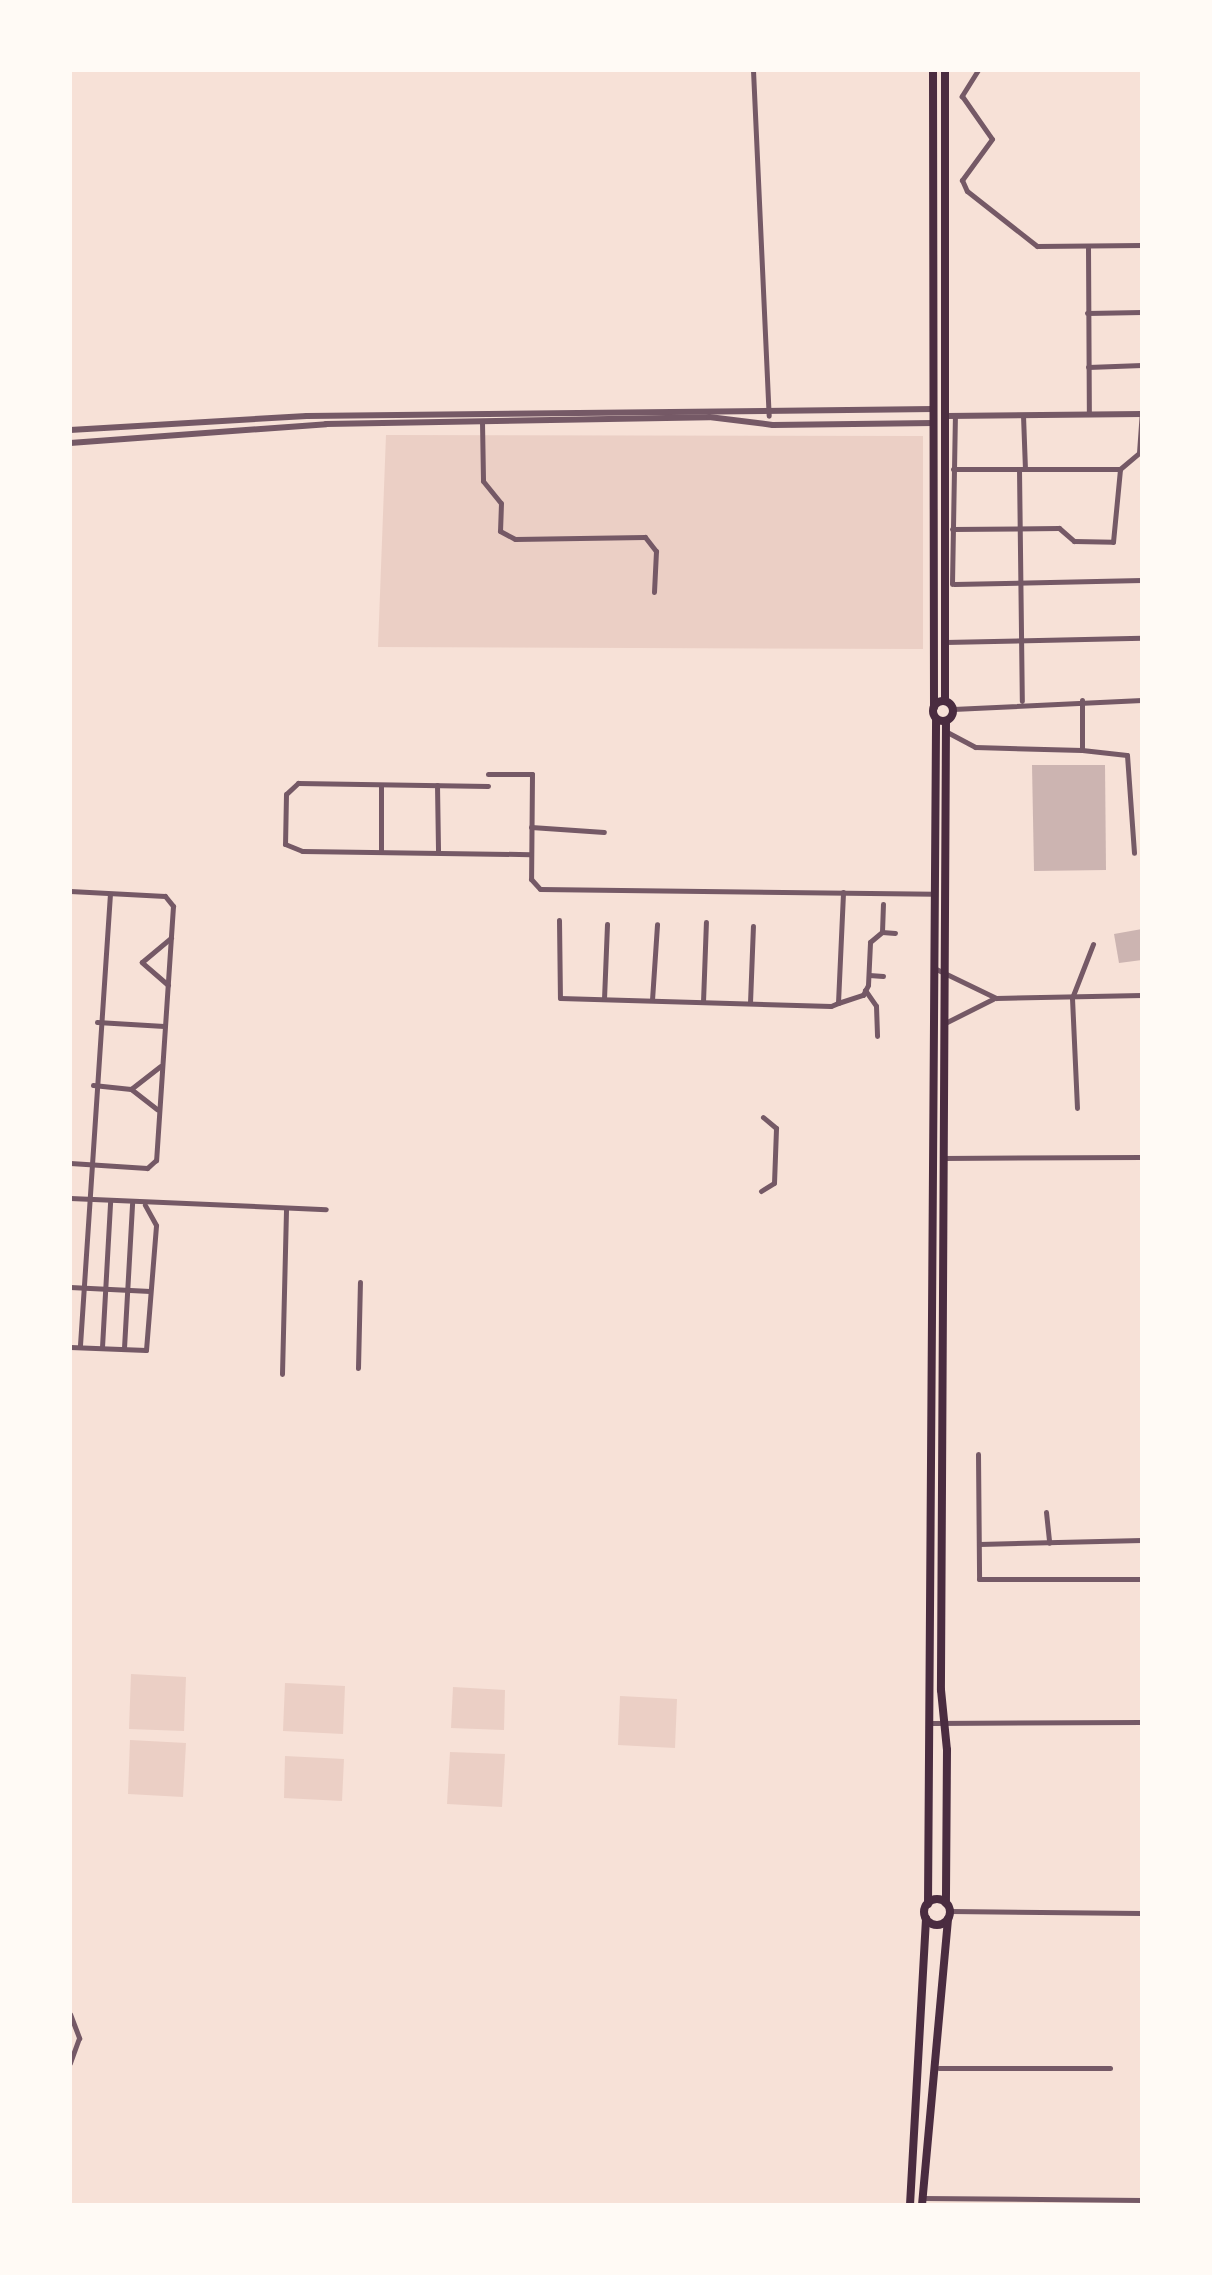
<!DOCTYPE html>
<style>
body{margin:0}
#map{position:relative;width:1212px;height:2275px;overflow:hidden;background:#f7e1d7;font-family:Bitter,serif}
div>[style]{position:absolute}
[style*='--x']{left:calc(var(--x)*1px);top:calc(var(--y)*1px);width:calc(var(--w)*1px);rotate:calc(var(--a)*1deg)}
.green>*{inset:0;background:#ebcfc5}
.building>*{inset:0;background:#ccb4b1}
.minor>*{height:5px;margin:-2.5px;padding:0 2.5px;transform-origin:2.5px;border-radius:2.5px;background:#755966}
.tertiary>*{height:6px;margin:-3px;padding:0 3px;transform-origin:3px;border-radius:3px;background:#755966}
.primary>*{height:8px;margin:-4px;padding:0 4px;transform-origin:4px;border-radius:4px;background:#4a2c40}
.primary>.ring{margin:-4px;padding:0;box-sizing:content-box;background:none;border:8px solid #4a2c40;border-radius:50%}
span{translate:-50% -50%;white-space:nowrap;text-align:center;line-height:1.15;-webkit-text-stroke:10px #fffaf5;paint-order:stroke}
.frame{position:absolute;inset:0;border:72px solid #fffaf5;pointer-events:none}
</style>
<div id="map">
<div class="green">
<i style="clip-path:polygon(386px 435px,923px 436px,923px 649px,378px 647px)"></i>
<i style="clip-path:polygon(131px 1674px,186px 1677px,184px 1731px,129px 1729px)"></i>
<i style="clip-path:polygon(285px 1683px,345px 1686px,343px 1734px,283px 1731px)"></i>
<i style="clip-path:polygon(453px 1687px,505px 1690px,504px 1730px,451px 1728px)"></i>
<i style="clip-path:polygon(620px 1696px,677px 1699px,675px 1748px,618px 1745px)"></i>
<i style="clip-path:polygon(130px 1740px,186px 1743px,183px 1797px,128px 1794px)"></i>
<i style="clip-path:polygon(450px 1752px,505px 1754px,502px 1807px,447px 1804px)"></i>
<i style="clip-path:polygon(285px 1756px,344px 1759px,342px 1801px,284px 1798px)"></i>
</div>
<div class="building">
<i style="clip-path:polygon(1032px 765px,1105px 765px,1106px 870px,1034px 871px)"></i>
<i style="clip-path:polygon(1142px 929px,1142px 960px,1119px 963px,1114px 934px)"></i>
</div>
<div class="minor">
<i style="--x:753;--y:70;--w:346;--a:87.4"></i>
<i style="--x:978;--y:70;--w:31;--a:122"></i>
<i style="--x:962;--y:96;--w:52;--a:55.1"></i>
<i style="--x:992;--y:139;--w:51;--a:126.2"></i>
<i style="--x:962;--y:180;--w:12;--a:66"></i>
<i style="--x:967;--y:191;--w:89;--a:38.2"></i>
<i style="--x:1037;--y:246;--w:105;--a:-0.5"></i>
<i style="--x:1088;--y:246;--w:168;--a:89.7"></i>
<i style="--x:1087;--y:313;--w:55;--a:-1"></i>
<i style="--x:1088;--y:367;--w:54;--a:-2.1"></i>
<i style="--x:1023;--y:415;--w:54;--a:87.9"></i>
<i style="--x:482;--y:422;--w:59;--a:89"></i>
<i style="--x:483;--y:481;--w:28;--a:51"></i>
<i style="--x:501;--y:503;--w:28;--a:92"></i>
<i style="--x:500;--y:531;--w:17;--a:28"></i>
<i style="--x:515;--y:539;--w:130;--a:-0.9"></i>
<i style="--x:645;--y:537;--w:18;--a:52"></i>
<i style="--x:656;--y:551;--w:41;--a:92.8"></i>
<i style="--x:953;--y:469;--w:167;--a:0"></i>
<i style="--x:1019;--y:469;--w:232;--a:89.3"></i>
<i style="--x:952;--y:529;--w:107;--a:-0.5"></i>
<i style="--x:1059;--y:528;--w:20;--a:41"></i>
<i style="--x:1074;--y:541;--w:39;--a:1"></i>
<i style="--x:1113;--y:542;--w:73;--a:-84.5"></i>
<i style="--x:1120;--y:469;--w:25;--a:-40"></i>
<i style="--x:1139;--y:453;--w:39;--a:-86"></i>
<i style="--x:952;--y:584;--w:168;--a:-89"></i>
<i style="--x:954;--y:584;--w:188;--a:-1.2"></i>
<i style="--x:945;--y:642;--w:197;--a:-1.2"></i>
<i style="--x:1082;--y:700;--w:50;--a:90"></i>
<i style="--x:1082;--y:750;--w:45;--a:6.3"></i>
<i style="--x:1127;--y:755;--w:98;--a:85.9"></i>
<i style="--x:953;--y:709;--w:189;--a:-2.7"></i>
<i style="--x:947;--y:732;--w:32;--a:28"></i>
<i style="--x:975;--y:747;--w:107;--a:1.6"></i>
<i style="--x:488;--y:774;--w:44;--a:0"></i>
<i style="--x:532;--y:774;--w:105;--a:90.5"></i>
<i style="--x:531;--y:879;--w:13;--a:48"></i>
<i style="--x:540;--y:889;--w:394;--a:0.7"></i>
<i style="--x:437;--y:785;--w:66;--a:89.1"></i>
<i style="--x:488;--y:786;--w:190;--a:-179.1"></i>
<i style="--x:298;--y:783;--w:16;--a:137"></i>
<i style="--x:286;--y:794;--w:50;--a:91.1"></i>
<i style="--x:285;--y:844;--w:18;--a:22"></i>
<i style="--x:302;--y:851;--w:228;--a:0.8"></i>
<i style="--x:531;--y:827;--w:73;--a:3.9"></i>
<i style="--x:381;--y:852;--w:67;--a:-90"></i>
<i style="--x:70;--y:891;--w:95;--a:3"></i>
<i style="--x:165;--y:896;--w:13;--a:51"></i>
<i style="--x:173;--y:906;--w:255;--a:93.8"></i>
<i style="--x:156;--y:1160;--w:12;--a:138"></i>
<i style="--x:147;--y:1168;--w:77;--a:-176.3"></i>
<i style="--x:559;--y:920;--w:78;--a:89.3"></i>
<i style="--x:560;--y:998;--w:271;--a:1.7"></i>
<i style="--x:831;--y:1006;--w:8;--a:-23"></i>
<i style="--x:838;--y:1003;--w:111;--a:-87.4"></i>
<i style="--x:882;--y:932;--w:13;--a:4"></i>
<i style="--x:934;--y:968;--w:69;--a:25.8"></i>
<i style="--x:996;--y:998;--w:146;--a:-1.2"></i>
<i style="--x:869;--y:975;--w:14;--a:4"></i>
<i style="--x:168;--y:985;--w:35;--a:-139"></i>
<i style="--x:142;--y:962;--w:38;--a:-40"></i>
<i style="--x:865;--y:990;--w:19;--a:55"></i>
<i style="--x:876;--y:1006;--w:30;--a:88"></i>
<i style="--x:604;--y:999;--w:75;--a:-87.7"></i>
<i style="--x:652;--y:1000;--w:76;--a:-86.2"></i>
<i style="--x:703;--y:1002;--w:80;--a:-87.9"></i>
<i style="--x:750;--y:1003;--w:77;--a:-87.8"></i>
<i style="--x:838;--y:1003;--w:26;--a:-18"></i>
<i style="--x:863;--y:995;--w:11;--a:-63"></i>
<i style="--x:868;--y:985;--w:43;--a:-87.3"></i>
<i style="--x:870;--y:942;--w:16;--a:-40"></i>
<i style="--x:882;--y:932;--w:28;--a:-88"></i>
<i style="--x:97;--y:1022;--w:67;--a:3.4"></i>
<i style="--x:945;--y:1023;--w:54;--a:-26.6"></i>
<i style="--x:93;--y:1085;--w:38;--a:6"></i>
<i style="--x:131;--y:1089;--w:33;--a:38"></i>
<i style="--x:131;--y:1089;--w:37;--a:-38"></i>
<i style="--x:1077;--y:1108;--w:110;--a:-92.6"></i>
<i style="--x:1072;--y:998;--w:58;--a:-68.7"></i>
<i style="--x:943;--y:1158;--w:199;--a:-0.3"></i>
<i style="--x:761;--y:1191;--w:15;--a:-32"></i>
<i style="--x:774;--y:1183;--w:55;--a:-87.9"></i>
<i style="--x:776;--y:1128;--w:17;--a:-140"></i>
<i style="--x:70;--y:1198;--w:256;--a:2.5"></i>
<i style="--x:70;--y:1287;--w:80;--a:2.9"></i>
<i style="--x:80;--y:1345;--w:452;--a:-86.2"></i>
<i style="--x:70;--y:1347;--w:76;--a:2.3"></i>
<i style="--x:146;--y:1350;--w:125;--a:-85.4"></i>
<i style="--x:156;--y:1225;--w:23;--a:-119"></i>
<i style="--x:102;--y:1347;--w:145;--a:-86.8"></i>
<i style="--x:124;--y:1348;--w:145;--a:-86.8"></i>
<i style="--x:358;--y:1368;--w:86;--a:-88.7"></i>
<i style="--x:282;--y:1374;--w:165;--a:-88.6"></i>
<i style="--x:978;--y:1454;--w:125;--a:89.5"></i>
<i style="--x:979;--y:1579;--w:163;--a:0"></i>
<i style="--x:1046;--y:1512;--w:31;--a:84"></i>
<i style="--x:979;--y:1544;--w:163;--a:-1.4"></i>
<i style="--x:932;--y:1723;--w:210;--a:-0.3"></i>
<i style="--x:950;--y:1911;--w:192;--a:0.6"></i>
<i style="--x:70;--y:2014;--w:26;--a:69"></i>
<i style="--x:79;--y:2038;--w:27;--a:110"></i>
<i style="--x:939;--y:2068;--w:171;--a:0"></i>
<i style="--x:922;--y:2198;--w:220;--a:0.5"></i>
</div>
<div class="tertiary">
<i style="--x:947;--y:416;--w:195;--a:-0.6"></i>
<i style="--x:70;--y:430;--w:237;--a:-3.4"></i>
<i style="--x:307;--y:416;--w:627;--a:-0.64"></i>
<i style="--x:70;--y:443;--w:257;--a:-4.2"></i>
<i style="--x:326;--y:424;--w:383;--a:-1"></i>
<i style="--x:709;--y:417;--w:64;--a:7.1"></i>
<i style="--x:773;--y:425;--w:161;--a:-0.7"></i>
</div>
<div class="primary">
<i style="--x:933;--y:70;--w:637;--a:89.91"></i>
<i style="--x:945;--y:701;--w:631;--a:-90"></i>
<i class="ring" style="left:933px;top:701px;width:12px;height:12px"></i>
<i style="--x:946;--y:721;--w:969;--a:90.3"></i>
<i style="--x:941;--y:1690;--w:60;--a:84.3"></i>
<i style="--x:947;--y:1750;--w:153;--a:90.4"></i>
<i class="ring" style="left:924px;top:1899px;width:18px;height:18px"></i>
<i style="--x:928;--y:1904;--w:1185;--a:-89.61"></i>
<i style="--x:910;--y:2205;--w:287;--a:-86.8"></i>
<i style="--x:922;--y:2205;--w:287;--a:-84.8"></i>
</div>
<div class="frame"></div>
</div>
